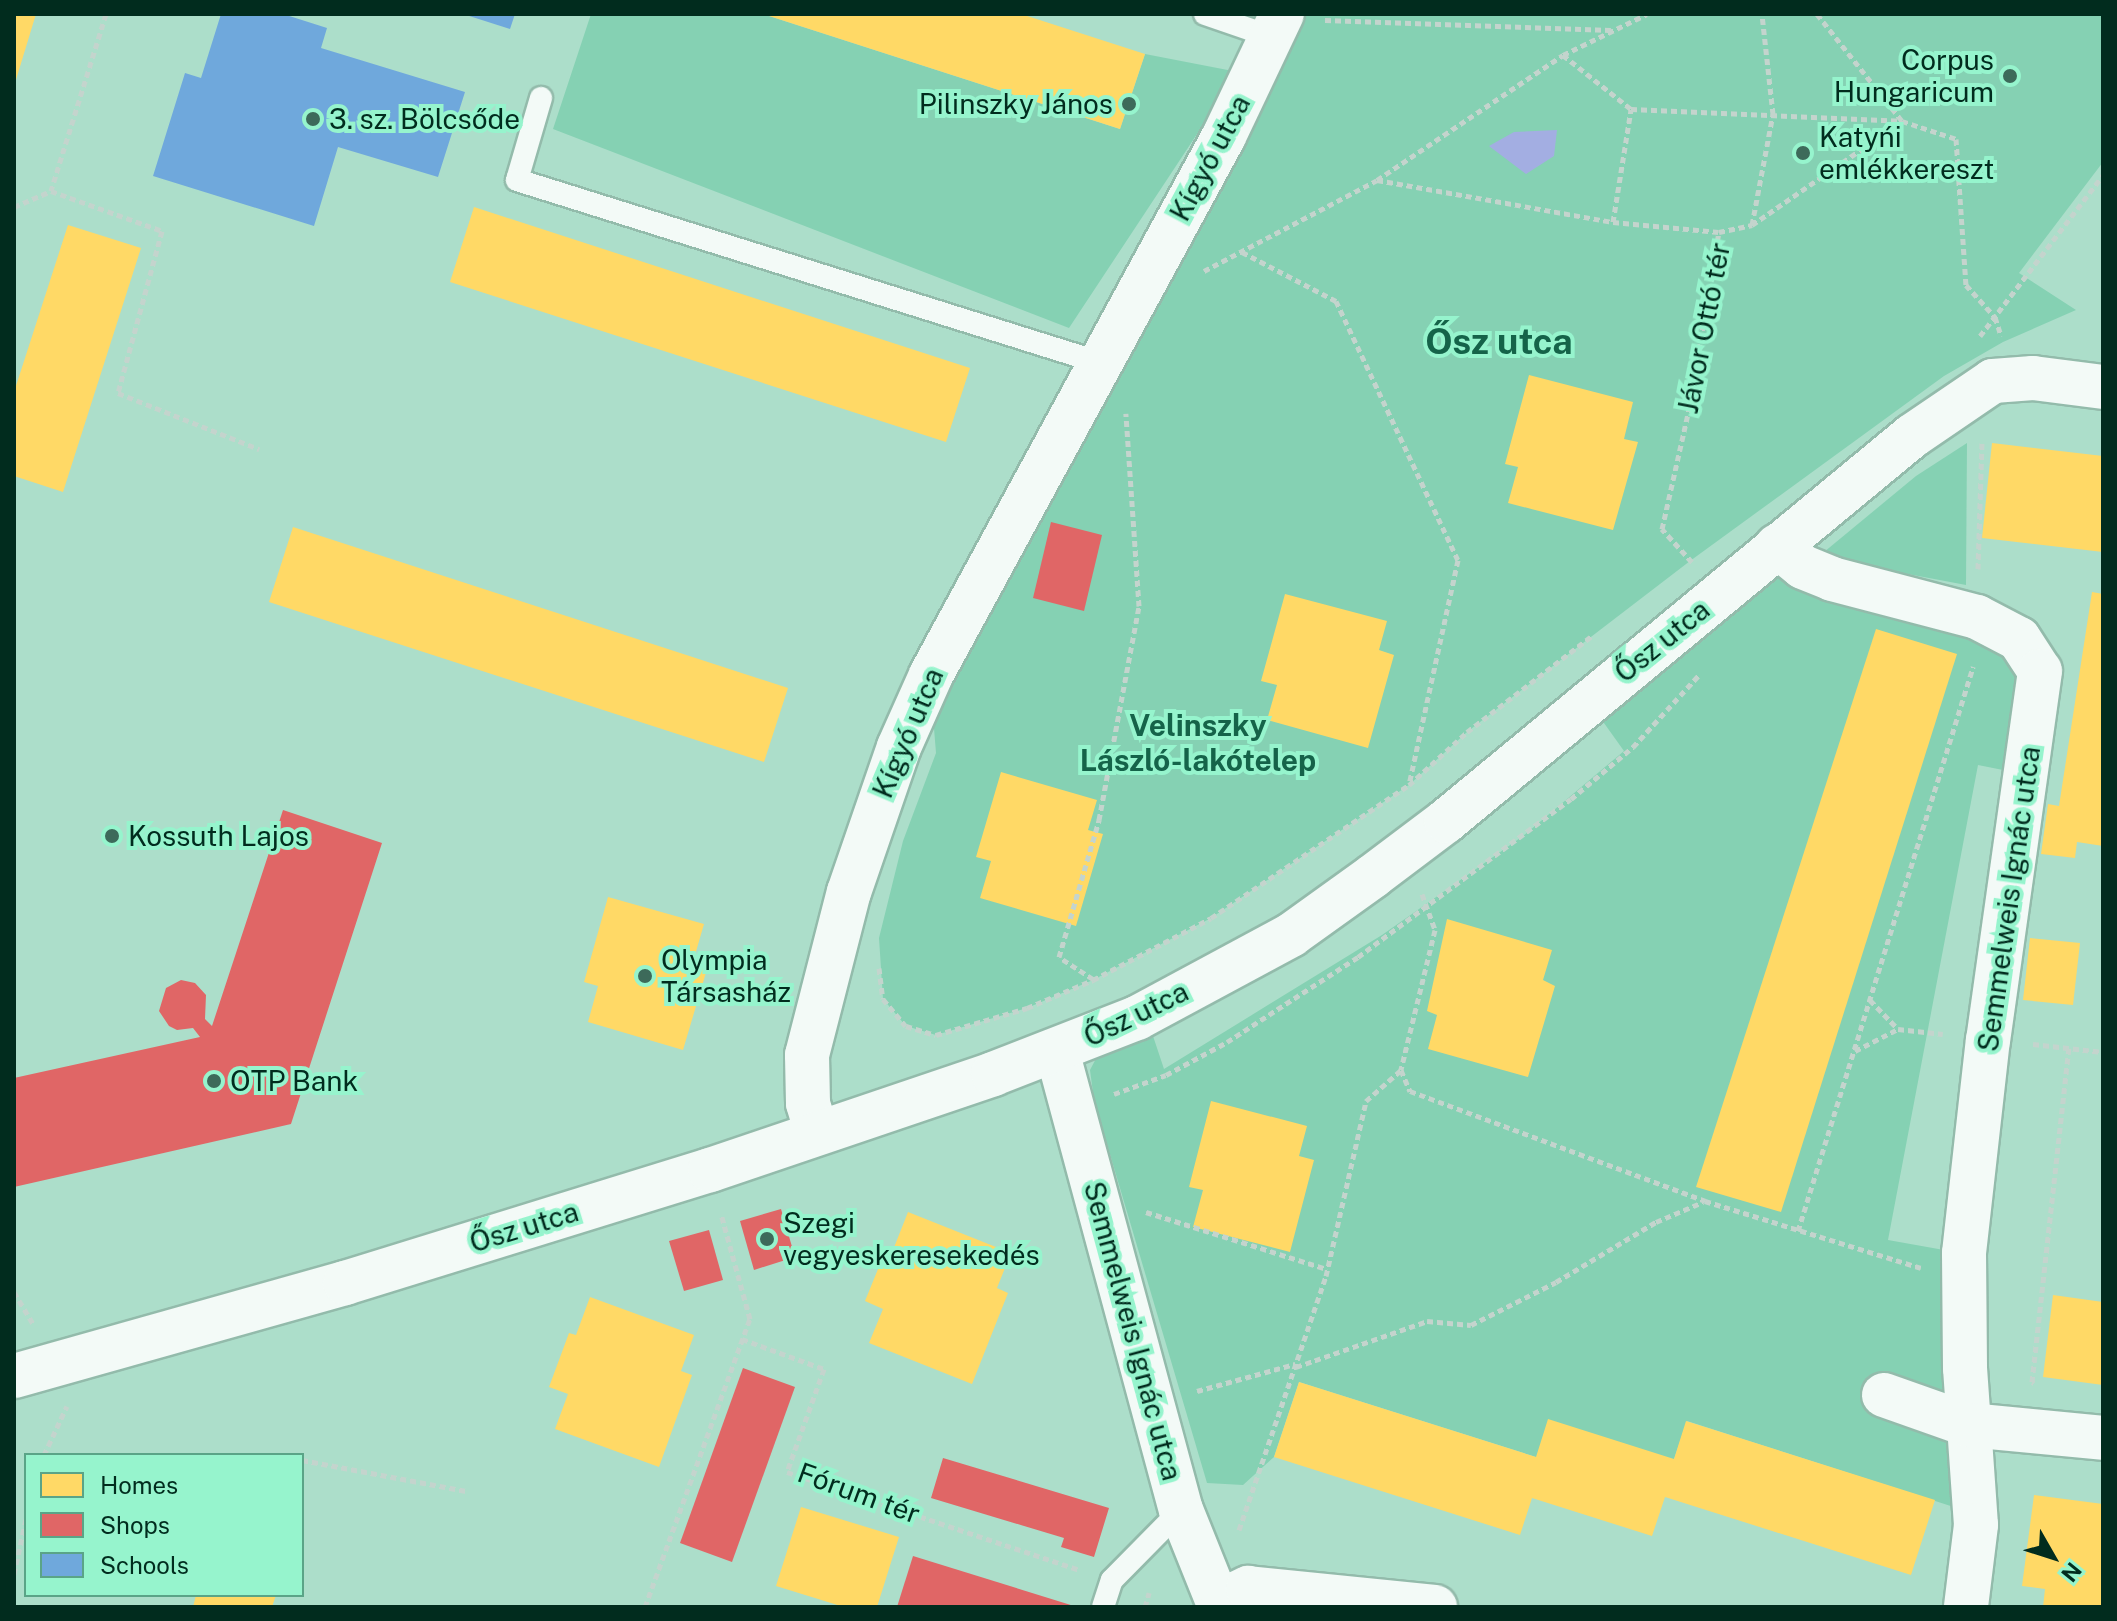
<!DOCTYPE html>
<meta charset="utf-8">
<style>
body{margin:0}
#map{position:relative;width:2117px;height:1621px;overflow:hidden;background:#acdeca;font-family:"Public Sans",sans-serif}
div>[style]{position:absolute}
[style*='--x']{left:calc(var(--x)*1px);top:calc(var(--y)*1px);width:calc(var(--w)*1px);rotate:calc(var(--a)*1deg)}
.green>*{inset:0;background:#85d1b3}
.water>*{inset:0;background:#a3aee2}
.homes>*{inset:0;background:#ffd966}
.shops>*{inset:0;background:#e06666}
.schools>*{inset:0;background:#6fa8dc}
.path>*{height:5px;margin-top:-2.5px;transform-origin:0;background:repeating-linear-gradient(90deg,#c4d4cd 0 6px,transparent 0 10px)}
.roads{filter:drop-shadow(2px 0 #93bbab) drop-shadow(-2px 0 #93bbab) drop-shadow(0 2px #93bbab) drop-shadow(0 -2px #93bbab)}
.lane>*{height:22px;margin:-11px;padding:0 11px;transform-origin:11px;border-radius:11px;background:#f3faf7}
.street>*{height:44px;margin:-22px;padding:0 22px;transform-origin:22px;border-radius:22px;background:#f3faf7}
.dots>*{width:22px;height:22px;translate:-50% -50%;box-sizing:border-box;border:4px solid #96f4cd;border-radius:50%}
span{translate:-50% -50%;white-space:nowrap;text-align:center;line-height:1.15;-webkit-text-stroke:8px #96f4cd;paint-order:stroke}
.poi-label{font-size:28px;color:#012c1e}
.right{translate:-100% -50%;text-align:right}
.left{translate:0 -50%;text-align:left}
.street-label{font-size:28px;color:#012c1e}
.neighbourhood-label{font-size:30px;color:#156349;font-weight:700}
.district-label{font-size:36px;color:#156349;font-weight:700}
.frame{position:absolute;inset:0;border:16px solid #012c1e;pointer-events:none}
.legend{position:absolute;left:24px;top:1453px;width:280px;height:144px;box-sizing:border-box;background:#96f4cd;border:2px solid #5aa487;margin:0;padding:10px 14px;list-style:none;font-size:24px;color:#012c1e}
.legend li{display:flex;align-items:center;gap:16px;height:40px}
.legend b{width:40px;border:2px solid #5aa487}
.north{position:absolute;left:2013px;top:1517px;width:80px;height:80px;-webkit-text-stroke:6px #96f4cd;paint-order:stroke;rotate:129deg;font-size:22px;font-weight:700;line-height:32px;text-align:center;color:#012c1e}
.north::after{content:'';display:block;margin:auto;width:28px;height:36px;background:#012c1e;clip-path:polygon(50% 0,100% 100%,50% 72%,0 100%)}
</style>
<div id="map">
<div class="green">
<i style="clip-path:polygon(591px 14px,763px 14px,1120px 129px,1145px 54px,1238px 72px,1069px 328px,553px 129px)"></i>
<i style="clip-path:polygon(1283px 14px,2103px 14px,2103px 162px,2019px 273px,2076px 310px,2003px 342px,1944px 376px,1690px 561px,1467px 732px,1409px 785px,1211px 918px,1093px 980px,1027px 1008px,936px 1035px,906px 1026px,883px 999px,879px 938px,903px 841px,936px 753px,930px 679px)"></i>
<i style="clip-path:polygon(1967px 443px,1966px 585px,1818px 557px,1916px 476px)"></i>
<i style="clip-path:polygon(1777px 546px,2015px 656px,2021px 683px,2003px 770px,1978px 765px,1888px 1240px,1944px 1250px,1940px 1274px,1960px 1509px,1687px 1421px,1674px 1459px,1536px 1457px,1299px 1382px,1274px 1457px,1243px 1485px,1207px 1483px,1094px 1100px,1090px 1070px,1100px 1051px,1152px 1033px,1164px 1069px,1382px 935px,1523px 836px,1624px 751px,1599px 716px)"></i>
</div>
<div class="water">
<i style="clip-path:polygon(1557px 130px,1554px 156px,1526px 174px,1489px 146px,1514px 132px)"></i>
</div>
<div class="homes">
<i style="clip-path:polygon(14px 14px,36px 14px,15px 83px,14px 82px)"></i>
<i style="clip-path:polygon(1021px 14px,1145px 54px,1120px 129px,766px 15px)"></i>
<i style="clip-path:polygon(474px 207px,970px 368px,946px 442px,450px 282px)"></i>
<i style="clip-path:polygon(68px 225px,141px 248px,63px 492px,14px 476px,14px 392px)"></i>
<i style="clip-path:polygon(1529px 375px,1633px 402px,1624px 439px,1638px 442px,1613px 530px,1508px 503px,1518px 467px,1505px 464px)"></i>
<i style="clip-path:polygon(1992px 443px,2103px 456px,2103px 552px,1982px 538px)"></i>
<i style="clip-path:polygon(293px 527px,788px 688px,764px 762px,269px 602px)"></i>
<i style="clip-path:polygon(2092px 592px,2103px 594px,2103px 846px,2077px 842px,2075px 858px,2041px 854px,2048px 804px,2059px 806px)"></i>
<i style="clip-path:polygon(1285px 594px,1387px 621px,1379px 650px,1394px 655px,1368px 748px,1267px 720px,1277px 685px,1261px 681px)"></i>
<i style="clip-path:polygon(1876px 629px,1957px 654px,1781px 1212px,1696px 1187px)"></i>
<i style="clip-path:polygon(1001px 772px,1097px 800px,1088px 830px,1103px 834px,1076px 926px,980px 898px,991px 861px,976px 857px)"></i>
<i style="clip-path:polygon(608px 897px,704px 924px,695px 955px,710px 959px,683px 1050px,588px 1022px,598px 986px,584px 982px)"></i>
<i style="clip-path:polygon(1447px 919px,1552px 950px,1543px 980px,1555px 986px,1528px 1077px,1428px 1049px,1437px 1015px,1427px 1011px)"></i>
<i style="clip-path:polygon(2030px 938px,2080px 943px,2073px 1005px,2023px 1000px)"></i>
<i style="clip-path:polygon(1211px 1101px,1307px 1126px,1299px 1156px,1314px 1160px,1290px 1252px,1193px 1227px,1203px 1190px,1189px 1187px)"></i>
<i style="clip-path:polygon(908px 1212px,1011px 1253px,997px 1288px,1008px 1293px,972px 1384px,869px 1343px,883px 1309px,865px 1301px,887px 1247px,893px 1250px)"></i>
<i style="clip-path:polygon(2053px 1295px,2103px 1302px,2103px 1385px,2043px 1377px)"></i>
<i style="clip-path:polygon(590px 1297px,694px 1335px,681px 1371px,692px 1375px,659px 1467px,555px 1429px,568px 1394px,549px 1387px,569px 1333px,576px 1335px)"></i>
<i style="clip-path:polygon(1299px 1382px,1536px 1457px,1548px 1419px,1674px 1459px,1686px 1421px,1935px 1500px,1911px 1575px,1665px 1497px,1652px 1536px,1532px 1498px,1520px 1535px,1274px 1457px)"></i>
<i style="clip-path:polygon(2034px 1495px,2103px 1504px,2103px 1607px,2043px 1607px,2045px 1589px,2022px 1586px)"></i>
<i style="clip-path:polygon(801px 1507px,899px 1537px,877px 1607px,844px 1607px,776px 1586px)"></i>
<i style="clip-path:polygon(196px 1595px,276px 1595px,272px 1607px,193px 1607px)"></i>
</div>
<div class="shops">
<i style="clip-path:polygon(1051px 522px,1102px 535px,1084px 611px,1033px 598px)"></i>
<i style="clip-path:polygon(283px 810px,382px 843px,291px 1124px,14px 1187px,14px 1078px,200px 1037px,193px 1028px,177px 1030px,169px 1026px,159px 1011px,166px 988px,181px 980px,195px 983px,206px 995px,205px 1019px,212px 1026px)"></i>
<i style="clip-path:polygon(781px 1209px,795px 1257px,754px 1270px,740px 1221px)"></i>
<i style="clip-path:polygon(709px 1230px,723px 1280px,684px 1291px,669px 1241px)"></i>
<i style="clip-path:polygon(743px 1368px,795px 1387px,732px 1562px,680px 1543px)"></i>
<i style="clip-path:polygon(943px 1458px,1109px 1508px,1094px 1557px,1061px 1547px,1064px 1538px,931px 1498px)"></i>
<i style="clip-path:polygon(913px 1556px,1074px 1606px,1074px 1607px,897px 1607px)"></i>
</div>
<div class="schools">
<i style="clip-path:polygon(221px 14px,283px 14px,327px 28px,321px 48px,465px 92px,438px 177px,338px 147px,314px 226px,153px 176px,185px 73px,201px 78px)"></i>
<i style="clip-path:polygon(463px 14px,515px 14px,510px 29px)"></i>
</div>
<div class="path">
<i style="--x:106;--y:14;--w:185;--a:107.3"></i>
<i style="--x:51;--y:191;--w:118;--a:19.8"></i>
<i style="--x:162;--y:231;--w:168;--a:105.2"></i>
<i style="--x:118;--y:393;--w:152;--a:21.7"></i>
<i style="--x:1817;--y:14;--w:137;--a:51.5"></i>
<i style="--x:1902;--y:121;--w:57;--a:18.4"></i>
<i style="--x:1956;--y:139;--w:146;--a:86.1"></i>
<i style="--x:1966;--y:285;--w:43;--a:47.8"></i>
<i style="--x:1995;--y:317;--w:20;--a:72"></i>
<i style="--x:1325;--y:20;--w:286;--a:2"></i>
<i style="--x:1563;--y:55;--w:87;--a:38.5"></i>
<i style="--x:1631;--y:109;--w:270;--a:2.5"></i>
<i style="--x:1377;--y:180;--w:240;--a:10.1"></i>
<i style="--x:1613;--y:222;--w:106;--a:5.4"></i>
<i style="--x:14;--y:207;--w:40;--a:-23.4"></i>
<i style="--x:1613;--y:222;--w:114;--a:-80.9"></i>
<i style="--x:1752;--y:225;--w:183;--a:-34.7"></i>
<i style="--x:1242;--y:252;--w:106;--a:27.5"></i>
<i style="--x:1336;--y:301;--w:286;--a:64.8"></i>
<i style="--x:1458;--y:560;--w:230;--a:102.3"></i>
<i style="--x:1204;--y:271;--w:195;--a:-27.7"></i>
<i style="--x:1377;--y:180;--w:224;--a:-33.9"></i>
<i style="--x:1563;--y:55;--w:93;--a:-26"></i>
<i style="--x:1980;--y:336;--w:203;--a:-52.6"></i>
<i style="--x:1692;--y:562;--w:45;--a:-132.3"></i>
<i style="--x:1662;--y:529;--w:123;--a:-77.3"></i>
<i style="--x:1689;--y:409;--w:180;--a:-80.4"></i>
<i style="--x:1719;--y:232;--w:34;--a:-12"></i>
<i style="--x:1752;--y:225;--w:113;--a:-79.3"></i>
<i style="--x:1773;--y:114;--w:101;--a:-96.3"></i>
<i style="--x:1978;--y:569;--w:126;--a:-88.2"></i>
<i style="--x:1422;--y:894;--w:38;--a:70"></i>
<i style="--x:1435;--y:930;--w:144;--a:103.7"></i>
<i style="--x:1401;--y:1070;--w:23;--a:67"></i>
<i style="--x:1410;--y:1091;--w:315;--a:20.4"></i>
<i style="--x:1705;--y:1201;--w:226;--a:17.2"></i>
<i style="--x:879;--y:968;--w:31;--a:83"></i>
<i style="--x:883;--y:999;--w:35;--a:50"></i>
<i style="--x:906;--y:1026;--w:31;--a:17"></i>
<i style="--x:936;--y:1035;--w:95;--a:-16.5"></i>
<i style="--x:1027;--y:1008;--w:72;--a:-23"></i>
<i style="--x:1093;--y:980;--w:133;--a:-27.7"></i>
<i style="--x:1211;--y:918;--w:239;--a:-33.9"></i>
<i style="--x:1409;--y:785;--w:79;--a:-42.4"></i>
<i style="--x:1467;--y:732;--w:159;--a:-37.6"></i>
<i style="--x:1093;--y:979;--w:40;--a:-147.1"></i>
<i style="--x:1059;--y:957;--w:143;--a:-73.7"></i>
<i style="--x:1099;--y:820;--w:218;--a:-79.4"></i>
<i style="--x:1139;--y:606;--w:193;--a:-93.9"></i>
<i style="--x:1870;--y:1000;--w:40;--a:46"></i>
<i style="--x:2033;--y:1044;--w:70;--a:6.5"></i>
<i style="--x:1855;--y:1051;--w:48;--a:-27.1"></i>
<i style="--x:1898;--y:1029;--w:45;--a:6.3"></i>
<i style="--x:1114;--y:1094;--w:55;--a:-20.1"></i>
<i style="--x:1166;--y:1075;--w:69;--a:-28.4"></i>
<i style="--x:1227;--y:1042;--w:156;--a:-33"></i>
<i style="--x:1358;--y:957;--w:265;--a:-36.6"></i>
<i style="--x:1571;--y:799;--w:81;--a:-40"></i>
<i style="--x:1633;--y:747;--w:99;--a:-47.5"></i>
<i style="--x:1146;--y:1212;--w:190;--a:17.5"></i>
<i style="--x:1798;--y:1231;--w:591;--a:-72.76"></i>
<i style="--x:14;--y:1292;--w:37;--a:59"></i>
<i style="--x:742;--y:1339;--w:87;--a:20.1"></i>
<i style="--x:824;--y:1369;--w:109;--a:109.8"></i>
<i style="--x:787;--y:1472;--w:309;--a:18.5"></i>
<i style="--x:1296;--y:1367;--w:139;--a:-19.3"></i>
<i style="--x:1427;--y:1321;--w:44;--a:5.2"></i>
<i style="--x:1471;--y:1325;--w:95;--a:-26.8"></i>
<i style="--x:1556;--y:1282;--w:117;--a:-31"></i>
<i style="--x:1656;--y:1222;--w:51;--a:-23.1"></i>
<i style="--x:2034;--y:1383;--w:2;--a:-153"></i>
<i style="--x:2032;--y:1382;--w:337;--a:-83.7"></i>
<i style="--x:1197;--y:1391;--w:102;--a:-15.4"></i>
<i style="--x:44;--y:1455;--w:54;--a:-64.9"></i>
<i style="--x:302;--y:1460;--w:167;--a:10.7"></i>
<i style="--x:1239;--y:1530;--w:268;--a:-71.1"></i>
<i style="--x:1326;--y:1276;--w:180;--a:-77.1"></i>
<i style="--x:1366;--y:1101;--w:47;--a:-41.5"></i>
<i style="--x:14;--y:1574;--w:56;--a:-77.7"></i>
<i style="--x:645;--y:1607;--w:307;--a:-70"></i>
<i style="--x:750;--y:1319;--w:109;--a:-105.4"></i>
<i style="--x:1145;--y:1607;--w:15;--a:-74"></i>
</div>
<div class="roads">
<div class="lane">
<i style="--x:1205;--y:14;--w:71;--a:18.9"></i>
<i style="--x:541;--y:98;--w:85;--a:106.3"></i>
<i style="--x:517;--y:180;--w:612;--a:17.4"></i>
<i style="--x:1103;--y:1607;--w:28;--a:-72"></i>
<i style="--x:1112;--y:1580;--w:98;--a:-45.4"></i>
</div>
<div class="street">
<i style="--x:1777;--y:546;--w:33;--a:39"></i>
<i style="--x:1803;--y:567;--w:31;--a:22"></i>
<i style="--x:1832;--y:579;--w:150;--a:14.7"></i>
<i style="--x:1977;--y:617;--w:47;--a:27.6"></i>
<i style="--x:2019;--y:639;--w:38;--a:57"></i>
<i style="--x:2040;--y:671;--w:372;--a:98"></i>
<i style="--x:1988;--y:1039;--w:215;--a:96.4"></i>
<i style="--x:1964;--y:1253;--w:115;--a:89.5"></i>
<i style="--x:1965;--y:1368;--w:157;--a:86"></i>
<i style="--x:1976;--y:1525;--w:83;--a:97"></i>
<i style="--x:1057;--y:1051;--w:475;--a:74.9"></i>
<i style="--x:1181;--y:1510;--w:105;--a:68.1"></i>
<i style="--x:817;--y:1133;--w:31;--a:-107"></i>
<i style="--x:808;--y:1103;--w:48;--a:-91.2"></i>
<i style="--x:807;--y:1055;--w:168;--a:-75.6"></i>
<i style="--x:849;--y:892;--w:153;--a:-71"></i>
<i style="--x:899;--y:747;--w:79;--a:-66"></i>
<i style="--x:931;--y:675;--w:613;--a:-61.47"></i>
<i style="--x:1224;--y:136;--w:135;--a:-64.6"></i>
<i style="--x:14;--y:1376;--w:344;--a:-15.7"></i>
<i style="--x:345;--y:1283;--w:382;--a:-17.2"></i>
<i style="--x:710;--y:1170;--w:299;--a:-18.7"></i>
<i style="--x:993;--y:1074;--w:155;--a:-21.3"></i>
<i style="--x:1137;--y:1018;--w:175;--a:-28.3"></i>
<i style="--x:1291;--y:935;--w:101;--a:-35.7"></i>
<i style="--x:1373;--y:876;--w:91;--a:-37"></i>
<i style="--x:1446;--y:821;--w:604;--a:-39.56"></i>
<i style="--x:1912;--y:436;--w:98;--a:-34.2"></i>
<i style="--x:1993;--y:381;--w:40;--a:-4.3"></i>
<i style="--x:2033;--y:378;--w:71;--a:7.3"></i>
<i style="--x:1884;--y:1395;--w:90;--a:19.4"></i>
<i style="--x:1969;--y:1425;--w:135;--a:5.5"></i>
<i style="--x:1222;--y:1607;--w:16;--a:-47"></i>
<i style="--x:1233;--y:1595;--w:17;--a:-25"></i>
<i style="--x:1248;--y:1588;--w:188;--a:5.8"></i>
</div>
</div>
<div class="dots">
<i style="left:2010px;top:76px;background:#3d6a5a"></i>
<i style="left:1129px;top:104px;background:#3d6a5a"></i>
<i style="left:313px;top:119px;background:#3d6a5a"></i>
<i style="left:1803px;top:153px;background:#3d6a5a"></i>
<i style="left:112px;top:836px;background:#3d6a5a"></i>
<i style="left:645px;top:976px;background:#3d6a5a"></i>
<i style="left:214px;top:1081px;background:#3d6a5a"></i>
<i style="left:767px;top:1239px;background:#3d6a5a"></i>
</div>
<div class="poi-label">
<span class="right" style="left:1994px;top:76px">Corpus<br>Hungaricum</span>
<span class="right" style="left:1113px;top:104px">Pilinszky János</span>
<span class="left" style="left:329px;top:119px">3. sz. Bölcsőde</span>
<span class="left" style="left:1819px;top:153px">Katyńi<br>emlékkereszt</span>
<span class="left" style="left:128px;top:836px">Kossuth Lajos</span>
<span class="left" style="left:661px;top:976px">Olympia<br>Társasház</span>
<span class="left" style="left:230px;top:1081px">OTP Bank</span>
<span class="left" style="left:783px;top:1239px">Szegi<br>vegyeskeresekedés</span>
</div>
<div class="street-label">
<span style="left:1210px;top:158px;rotate:-62deg">Kígyó utca</span>
<span style="left:1704px;top:328px;rotate:-79deg">Jávor Ottó tér</span>
<span style="left:1662px;top:641px;rotate:-39deg">Ősz utca</span>
<span style="left:908px;top:733px;rotate:-67deg">Kígyó utca</span>
<span style="left:2009px;top:899px;rotate:-82deg">Semmelweis Ignác utca</span>
<span style="left:1136px;top:1014px;rotate:-26deg">Ősz utca</span>
<span style="left:524px;top:1227px;rotate:-17deg">Ősz utca</span>
<span style="left:1133px;top:1331px;rotate:75deg">Semmelweis Ignác utca</span>
<span style="left:859px;top:1493px;rotate:20deg">Fórum tér</span>
</div>
<div class="neighbourhood-label">
<span style="left:1198px;top:742px">Velinszky<br>László-lakótelep</span>
</div>
<div class="district-label">
<span style="left:1499px;top:342px">Ősz utca</span>
</div>
<div class="frame"></div>
<ul class="legend">
<li><b style="height:22px;background:#ffd966"></b>Homes</li>
<li><b style="height:22px;background:#e06666"></b>Shops</li>
<li><b style="height:22px;background:#6fa8dc"></b>Schools</li>
</ul>
<div class="north">N</div>
</div>
